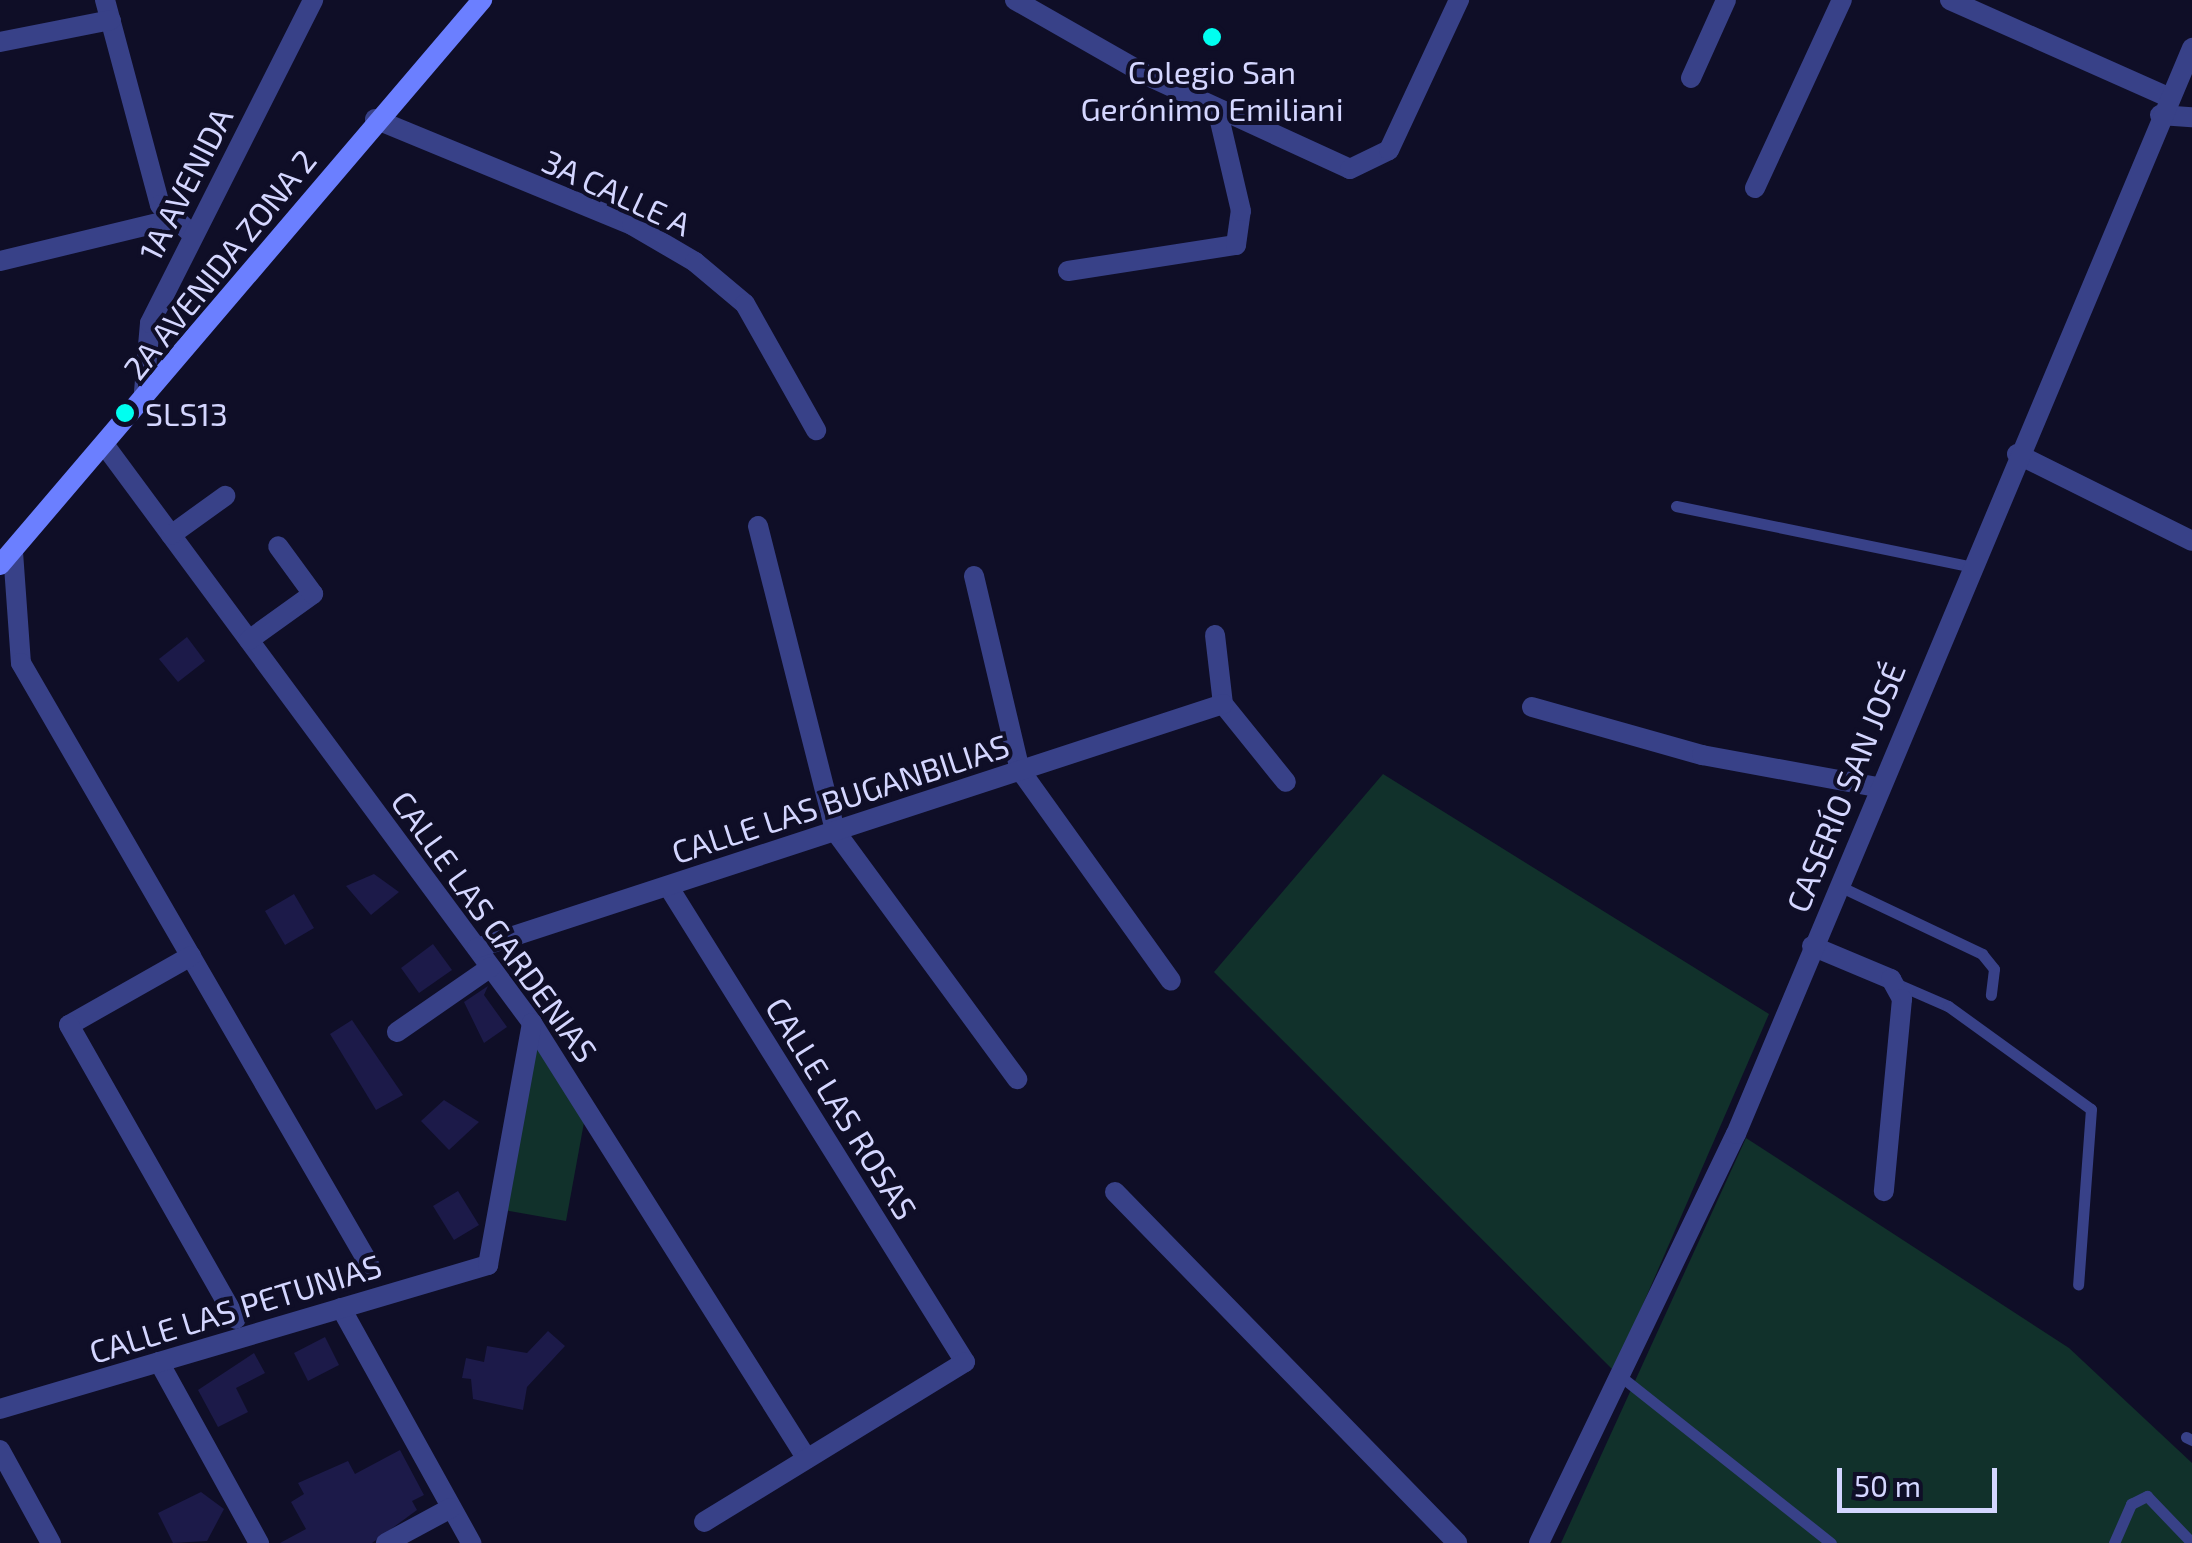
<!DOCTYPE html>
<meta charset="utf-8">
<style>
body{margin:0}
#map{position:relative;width:2192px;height:1543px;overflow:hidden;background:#0f0e27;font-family:"Exo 2",sans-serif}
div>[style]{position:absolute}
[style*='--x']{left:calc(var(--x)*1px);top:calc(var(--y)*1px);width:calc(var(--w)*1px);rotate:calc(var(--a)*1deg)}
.green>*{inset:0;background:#11312b}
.building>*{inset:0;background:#1c1a49}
.lane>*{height:11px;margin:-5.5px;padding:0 5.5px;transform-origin:5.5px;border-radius:5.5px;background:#384188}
.street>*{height:20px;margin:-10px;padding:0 10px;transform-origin:10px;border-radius:10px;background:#384188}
.secondary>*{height:20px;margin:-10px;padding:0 10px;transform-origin:10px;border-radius:10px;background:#6b7fff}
.dots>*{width:28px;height:28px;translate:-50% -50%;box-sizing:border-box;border:5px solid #0f0e27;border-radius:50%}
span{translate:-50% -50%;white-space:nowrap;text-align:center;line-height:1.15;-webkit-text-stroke:8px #0f0e27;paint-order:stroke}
.poi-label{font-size:32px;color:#d4d6ff}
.left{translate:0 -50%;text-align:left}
.street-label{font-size:32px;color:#d4d6ff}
.scale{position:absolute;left:1837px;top:1468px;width:160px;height:45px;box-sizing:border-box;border:5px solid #d4d6ff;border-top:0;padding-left:12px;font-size:30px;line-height:35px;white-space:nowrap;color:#d4d6ff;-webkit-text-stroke:8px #0f0e27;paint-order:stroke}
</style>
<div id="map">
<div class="green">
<i style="clip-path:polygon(1383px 774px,1769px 1014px,1614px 1371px,1214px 972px)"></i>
<i style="clip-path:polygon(532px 1023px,587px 1106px,566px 1221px,498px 1209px)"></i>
<i style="clip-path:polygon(1746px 1138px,2069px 1348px,2192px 1463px,2192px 1543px,1561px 1543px)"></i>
</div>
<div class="building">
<i style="clip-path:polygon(187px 637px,205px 661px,178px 682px,159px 659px)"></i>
<i style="clip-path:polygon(374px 874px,399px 892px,371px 915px,346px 886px)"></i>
<i style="clip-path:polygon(294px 894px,314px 928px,285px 945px,265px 911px)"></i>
<i style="clip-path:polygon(433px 944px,452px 970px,419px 993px,401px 968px)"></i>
<i style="clip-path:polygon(488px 986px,484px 995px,507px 1027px,484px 1043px,464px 1002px)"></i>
<i style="clip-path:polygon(352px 1020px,403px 1095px,376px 1110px,330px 1034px)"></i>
<i style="clip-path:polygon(444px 1100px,479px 1122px,449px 1150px,421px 1121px)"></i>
<i style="clip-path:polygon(458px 1191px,479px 1225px,454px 1240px,433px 1206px)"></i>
<i style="clip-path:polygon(548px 1331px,565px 1346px,527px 1387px,523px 1410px,473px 1399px,471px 1379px,462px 1378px,466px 1358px,484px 1362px,487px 1346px,527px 1353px)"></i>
<i style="clip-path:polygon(325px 1337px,339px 1365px,308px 1381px,294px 1353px)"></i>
<i style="clip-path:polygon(254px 1353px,265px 1373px,236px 1388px,248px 1412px,218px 1427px,198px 1390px)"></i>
<i style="clip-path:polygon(400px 1450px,424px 1495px,412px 1501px,417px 1510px,372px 1543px,280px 1543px,306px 1529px,291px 1502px,304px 1494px,298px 1483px,348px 1461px,355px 1474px)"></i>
<i style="clip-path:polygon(201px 1492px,224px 1509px,207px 1541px,173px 1543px,158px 1513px)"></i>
</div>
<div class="lane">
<i style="--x:1676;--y:506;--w:299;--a:11.6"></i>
<i style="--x:1837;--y:885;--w:161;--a:25.4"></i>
<i style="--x:1982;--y:954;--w:19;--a:51"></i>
<i style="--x:1994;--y:969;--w:26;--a:97"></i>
<i style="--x:1895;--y:983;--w:58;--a:23.5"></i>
<i style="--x:1948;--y:1006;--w:176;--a:35.8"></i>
<i style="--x:2091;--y:1109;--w:176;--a:94.2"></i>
<i style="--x:1624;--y:1379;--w:264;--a:38.4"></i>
<i style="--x:2186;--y:1437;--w:7;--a:27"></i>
<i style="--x:2114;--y:1543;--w:43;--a:-66.4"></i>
<i style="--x:2131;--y:1504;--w:18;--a:-27"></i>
<i style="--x:2147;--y:1496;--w:65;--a:46.2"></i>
</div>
<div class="street">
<i style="--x:105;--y:0;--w:212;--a:75"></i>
<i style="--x:160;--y:205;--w:43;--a:42.2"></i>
<i style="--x:1015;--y:0;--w:155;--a:29.7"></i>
<i style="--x:1150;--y:77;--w:220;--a:24.7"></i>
<i style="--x:1350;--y:169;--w:43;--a:-26"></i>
<i style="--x:1389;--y:150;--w:166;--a:-65"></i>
<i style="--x:1950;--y:0;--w:239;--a:24"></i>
<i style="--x:0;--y:42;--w:113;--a:-11.2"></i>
<i style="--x:1691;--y:78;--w:85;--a:-65.8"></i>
<i style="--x:2160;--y:115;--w:32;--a:4"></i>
<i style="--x:375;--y:119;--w:278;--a:22.4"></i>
<i style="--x:632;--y:225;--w:73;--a:30.4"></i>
<i style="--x:695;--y:262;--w:65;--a:40"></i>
<i style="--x:745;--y:304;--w:145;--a:60.6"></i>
<i style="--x:1755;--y:188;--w:207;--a:-65.2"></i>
<i style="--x:0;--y:261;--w:175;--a:-13.6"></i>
<i style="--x:1068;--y:271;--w:170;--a:-8.8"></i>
<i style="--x:1236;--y:245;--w:34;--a:-82"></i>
<i style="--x:1241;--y:211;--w:105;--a:-103.2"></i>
<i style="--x:143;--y:403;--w:80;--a:-85"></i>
<i style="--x:150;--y:323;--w:362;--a:-63.2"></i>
<i style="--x:106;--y:447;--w:716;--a:53.51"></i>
<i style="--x:532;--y:1023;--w:515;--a:57.76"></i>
<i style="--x:2017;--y:454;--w:195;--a:26.4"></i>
<i style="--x:758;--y:526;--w:315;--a:75.8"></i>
<i style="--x:835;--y:831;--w:308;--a:53.7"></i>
<i style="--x:171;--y:535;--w:67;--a:-35.8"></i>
<i style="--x:13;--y:552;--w:111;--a:85.9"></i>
<i style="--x:21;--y:663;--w:694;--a:59.93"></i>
<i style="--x:974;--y:576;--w:199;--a:76.7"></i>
<i style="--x:1020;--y:770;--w:259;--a:54.4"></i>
<i style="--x:1215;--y:635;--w:69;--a:83.4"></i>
<i style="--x:249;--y:640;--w:79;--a:-35.7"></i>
<i style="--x:313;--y:594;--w:59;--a:-126.1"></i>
<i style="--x:1223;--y:704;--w:100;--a:51.1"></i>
<i style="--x:1532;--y:707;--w:177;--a:15.8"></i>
<i style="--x:1702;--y:755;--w:177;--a:10.4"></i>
<i style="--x:668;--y:886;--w:561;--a:58.04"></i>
<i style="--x:965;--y:1362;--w:306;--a:148.5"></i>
<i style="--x:1812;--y:946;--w:86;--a:22.7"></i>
<i style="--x:1891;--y:979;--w:23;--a:61"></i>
<i style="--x:1902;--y:999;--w:193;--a:95.4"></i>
<i style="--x:477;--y:948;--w:785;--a:-18.11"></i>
<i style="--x:191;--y:956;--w:140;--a:150.5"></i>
<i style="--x:69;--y:1025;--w:338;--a:60.4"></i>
<i style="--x:397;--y:1032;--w:114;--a:-34.7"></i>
<i style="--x:1115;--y:1192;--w:490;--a:45.7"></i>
<i style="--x:341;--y:1308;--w:269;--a:61"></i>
<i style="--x:159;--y:1362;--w:207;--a:61.1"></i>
<i style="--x:0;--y:1409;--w:509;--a:-16.44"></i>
<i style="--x:488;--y:1265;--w:246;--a:-79.7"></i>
<i style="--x:0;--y:1450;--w:106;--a:61.3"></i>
<i style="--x:386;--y:1543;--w:74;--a:-28.3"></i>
<i style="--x:1539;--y:1543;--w:454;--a:-64.3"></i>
<i style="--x:1736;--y:1134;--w:1178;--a:-67.22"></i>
</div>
<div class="secondary">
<i style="--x:0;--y:565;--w:743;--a:-49.53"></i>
</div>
<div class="dots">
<i style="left:1212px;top:37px;background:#00fff0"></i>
<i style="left:125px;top:413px;background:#00fff0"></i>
</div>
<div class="poi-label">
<span style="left:1212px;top:90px">Colegio San<br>Gerónimo Emiliani</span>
<span class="left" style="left:145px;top:413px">SLS13</span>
</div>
<div class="street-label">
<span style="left:185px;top:184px;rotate:-63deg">1A AVENIDA</span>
<span style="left:617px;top:192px;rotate:25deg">3A CALLE A</span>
<span style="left:219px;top:264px;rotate:-51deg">2A AVENIDA ZONA 2</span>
<span style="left:1845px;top:787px;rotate:-68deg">CASERÍO SAN JOSÉ</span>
<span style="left:840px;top:798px;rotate:-18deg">CALLE LAS BUGANBILIAS</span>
<span style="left:495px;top:926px;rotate:54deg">CALLE LAS GARDENIAS</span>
<span style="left:842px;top:1108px;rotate:58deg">CALLE LAS ROSAS</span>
<span style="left:235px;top:1308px;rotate:-17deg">CALLE LAS PETUNIAS</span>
</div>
<div class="scale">50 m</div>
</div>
